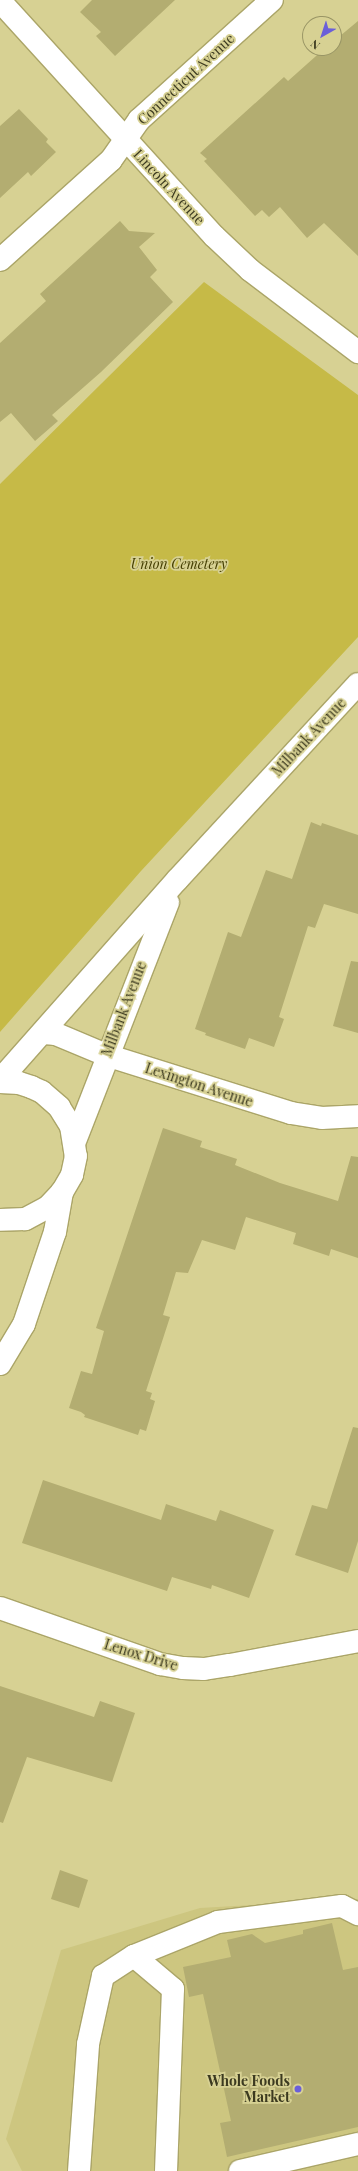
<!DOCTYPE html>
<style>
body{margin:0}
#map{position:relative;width:358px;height:2171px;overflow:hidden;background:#d7d193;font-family:"Playfair Display",serif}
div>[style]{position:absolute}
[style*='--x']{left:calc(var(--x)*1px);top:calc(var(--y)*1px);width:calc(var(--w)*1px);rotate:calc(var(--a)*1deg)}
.built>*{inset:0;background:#cdc680}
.green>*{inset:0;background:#c6ba47}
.building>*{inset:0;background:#b3ad71}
.roads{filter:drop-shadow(1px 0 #aba568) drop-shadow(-1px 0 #aba568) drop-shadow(0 1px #aba568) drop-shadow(0 -1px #aba568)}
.minor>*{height:22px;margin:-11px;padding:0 11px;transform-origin:11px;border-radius:11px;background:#fff}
.major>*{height:22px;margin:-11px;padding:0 11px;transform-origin:11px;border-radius:11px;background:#fff}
.dots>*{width:11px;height:11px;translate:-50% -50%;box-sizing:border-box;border:2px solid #d7d193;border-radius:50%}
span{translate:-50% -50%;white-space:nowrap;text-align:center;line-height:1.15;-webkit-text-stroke:3.5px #d7d193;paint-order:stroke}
.street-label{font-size:14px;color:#3c3a20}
.park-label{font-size:14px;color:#453f02;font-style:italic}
.poi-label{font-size:14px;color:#3c3a20;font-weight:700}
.right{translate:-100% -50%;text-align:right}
.north{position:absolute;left:302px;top:16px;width:40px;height:40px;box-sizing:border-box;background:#d7d193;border:1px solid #999565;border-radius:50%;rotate:219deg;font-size:11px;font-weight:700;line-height:16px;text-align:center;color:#3c3a20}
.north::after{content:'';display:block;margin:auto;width:14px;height:18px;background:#6b5fd9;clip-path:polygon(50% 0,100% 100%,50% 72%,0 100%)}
</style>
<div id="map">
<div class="built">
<i style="clip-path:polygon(358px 1899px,358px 2171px,22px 2171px,6px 2139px,61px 1950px,200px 1908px)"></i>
</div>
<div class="green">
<i style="clip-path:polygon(204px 282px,358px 395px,358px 637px,141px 871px,0 1032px,0 484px)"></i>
</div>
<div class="building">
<i style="clip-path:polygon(92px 0,175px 0,115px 56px,96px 36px,101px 32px,80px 12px)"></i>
<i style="clip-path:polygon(358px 21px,358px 256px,324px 223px,307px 238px,280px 207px,269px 217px,262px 210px,255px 216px,204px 161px,207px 159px,200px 153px,284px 77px,288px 81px,325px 48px,334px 48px,334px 41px)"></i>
<i style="clip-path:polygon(19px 109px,48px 139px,46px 142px,56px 152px,31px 176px,28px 172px,0 198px,0 126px)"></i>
<i style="clip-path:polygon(120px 221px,129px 231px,155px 233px,139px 247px,157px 270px,150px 277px,173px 302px,101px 372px,52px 415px,58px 421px,35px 441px,11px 413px,0 422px,0 343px,46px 301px,40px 294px)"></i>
<i style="clip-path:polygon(311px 822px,321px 826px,322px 823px,358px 835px,358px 914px,324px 904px,315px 928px,308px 926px,279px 1017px,284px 1019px,274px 1047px,249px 1038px,245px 1049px,205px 1035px,206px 1033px,195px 1029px,228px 932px,241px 937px,266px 870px,292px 879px)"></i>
<i style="clip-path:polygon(351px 961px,358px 962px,358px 1033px,333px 1026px)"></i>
<i style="clip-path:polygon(163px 1128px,202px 1141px,200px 1147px,237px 1159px,235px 1165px,280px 1183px,338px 1201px,351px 1156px,358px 1157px,358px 1258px,331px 1249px,329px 1256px,293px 1244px,296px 1233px,246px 1217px,235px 1250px,202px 1240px,188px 1273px,176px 1272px,163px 1315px,170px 1317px,146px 1391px,152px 1393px,150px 1399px,155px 1401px,146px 1431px,140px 1429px,138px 1435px,84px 1417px,85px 1415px,81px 1412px,69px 1408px,81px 1371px,92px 1374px,104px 1331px,96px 1328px)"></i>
<i style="clip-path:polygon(353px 1427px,358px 1428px,358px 1541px,348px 1573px,295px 1555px,312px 1505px,327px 1509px)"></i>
<i style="clip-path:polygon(43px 1480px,161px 1520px,166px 1504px,216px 1521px,220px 1510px,274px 1530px,249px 1598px,212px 1585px,211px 1589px,172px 1577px,167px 1591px,22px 1543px)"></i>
<i style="clip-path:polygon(0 1686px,94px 1717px,100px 1701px,135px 1713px,112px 1782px,27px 1757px,3px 1823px,0 1822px)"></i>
<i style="clip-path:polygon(60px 1870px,88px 1880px,79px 1908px,51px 1899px)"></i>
<i style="clip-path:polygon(332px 1923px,343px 1970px,358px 1967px,358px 2127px,227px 2157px,220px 2123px,231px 2121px,203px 1994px,189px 1997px,183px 1967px,231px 1957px,227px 1940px,252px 1934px,265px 1943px,303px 1934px,303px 1930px)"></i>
</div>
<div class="roads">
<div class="minor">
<i style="--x:0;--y:1;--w:318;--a:47.7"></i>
<i style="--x:214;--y:236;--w:50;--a:43.4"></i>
<i style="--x:250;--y:270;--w:136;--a:37.2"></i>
<i style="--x:0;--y:260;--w:149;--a:-42"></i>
<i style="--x:111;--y:160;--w:49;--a:-55"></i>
<i style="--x:139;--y:120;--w:179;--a:-42.1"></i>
<i style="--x:44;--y:1033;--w:12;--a:5"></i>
<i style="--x:56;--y:1034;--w:54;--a:22.8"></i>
<i style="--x:106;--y:1055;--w:194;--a:17.4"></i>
<i style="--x:291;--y:1113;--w:31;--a:9"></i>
<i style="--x:322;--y:1118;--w:36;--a:-3"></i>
<i style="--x:0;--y:1608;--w:170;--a:19.3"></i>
<i style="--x:160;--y:1664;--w:23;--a:10"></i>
<i style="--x:183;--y:1668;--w:21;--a:3"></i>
<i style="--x:204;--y:1669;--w:26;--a:-9"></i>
<i style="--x:230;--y:1665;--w:130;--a:-10.6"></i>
<i style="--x:134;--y:1956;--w:91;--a:-22"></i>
<i style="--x:218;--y:1922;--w:125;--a:-7.4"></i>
<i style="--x:342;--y:1906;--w:18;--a:27"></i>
<i style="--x:79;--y:2171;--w:127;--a:-85.9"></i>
<i style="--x:88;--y:2044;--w:70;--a:-77.6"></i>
<i style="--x:103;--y:1976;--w:37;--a:-33"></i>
<i style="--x:134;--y:1956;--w:51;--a:40.2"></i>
<i style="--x:173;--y:1989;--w:182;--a:92.2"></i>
<i style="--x:240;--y:2171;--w:121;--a:-12.9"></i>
</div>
<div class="major">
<i style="--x:0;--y:1080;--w:268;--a:-48.5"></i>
<i style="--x:178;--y:879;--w:265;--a:-47.3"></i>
<i style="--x:0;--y:1082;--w:19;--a:3"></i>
<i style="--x:19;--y:1083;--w:13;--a:18"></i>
<i style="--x:31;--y:1087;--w:12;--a:24"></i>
<i style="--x:42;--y:1092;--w:23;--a:41"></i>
<i style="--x:59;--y:1107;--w:22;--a:58"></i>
<i style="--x:71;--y:1126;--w:30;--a:81"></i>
<i style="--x:76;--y:1156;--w:19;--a:102"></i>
<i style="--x:72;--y:1175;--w:20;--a:120"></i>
<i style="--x:62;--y:1192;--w:21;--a:133"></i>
<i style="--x:48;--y:1207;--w:26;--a:152"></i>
<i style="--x:25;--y:1219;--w:25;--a:178"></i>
<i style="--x:75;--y:1141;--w:256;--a:-68.7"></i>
<i style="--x:0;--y:1364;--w:47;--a:-59"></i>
<i style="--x:24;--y:1324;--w:97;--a:-71.4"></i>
<i style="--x:55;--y:1232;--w:41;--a:-80.1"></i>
</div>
</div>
<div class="dots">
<i style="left:298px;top:2089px;background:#6b5fd9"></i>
</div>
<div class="street-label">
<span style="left:186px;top:79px;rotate:-43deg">Connecticut Avenue</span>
<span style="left:169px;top:187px;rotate:47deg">Lincoln Avenue</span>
<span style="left:309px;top:737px;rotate:-47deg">Milbank Avenue</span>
<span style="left:124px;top:1009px;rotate:-69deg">Milbank Avenue</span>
<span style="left:199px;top:1085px;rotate:18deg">Lexington Avenue</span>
<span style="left:141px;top:1655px;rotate:17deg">Lenox Drive</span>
</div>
<div class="park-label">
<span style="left:179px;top:564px">Union Cemetery</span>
</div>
<div class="poi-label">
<span class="right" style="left:290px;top:2089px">Whole Foods<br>Market</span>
</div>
<div class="north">N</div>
</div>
